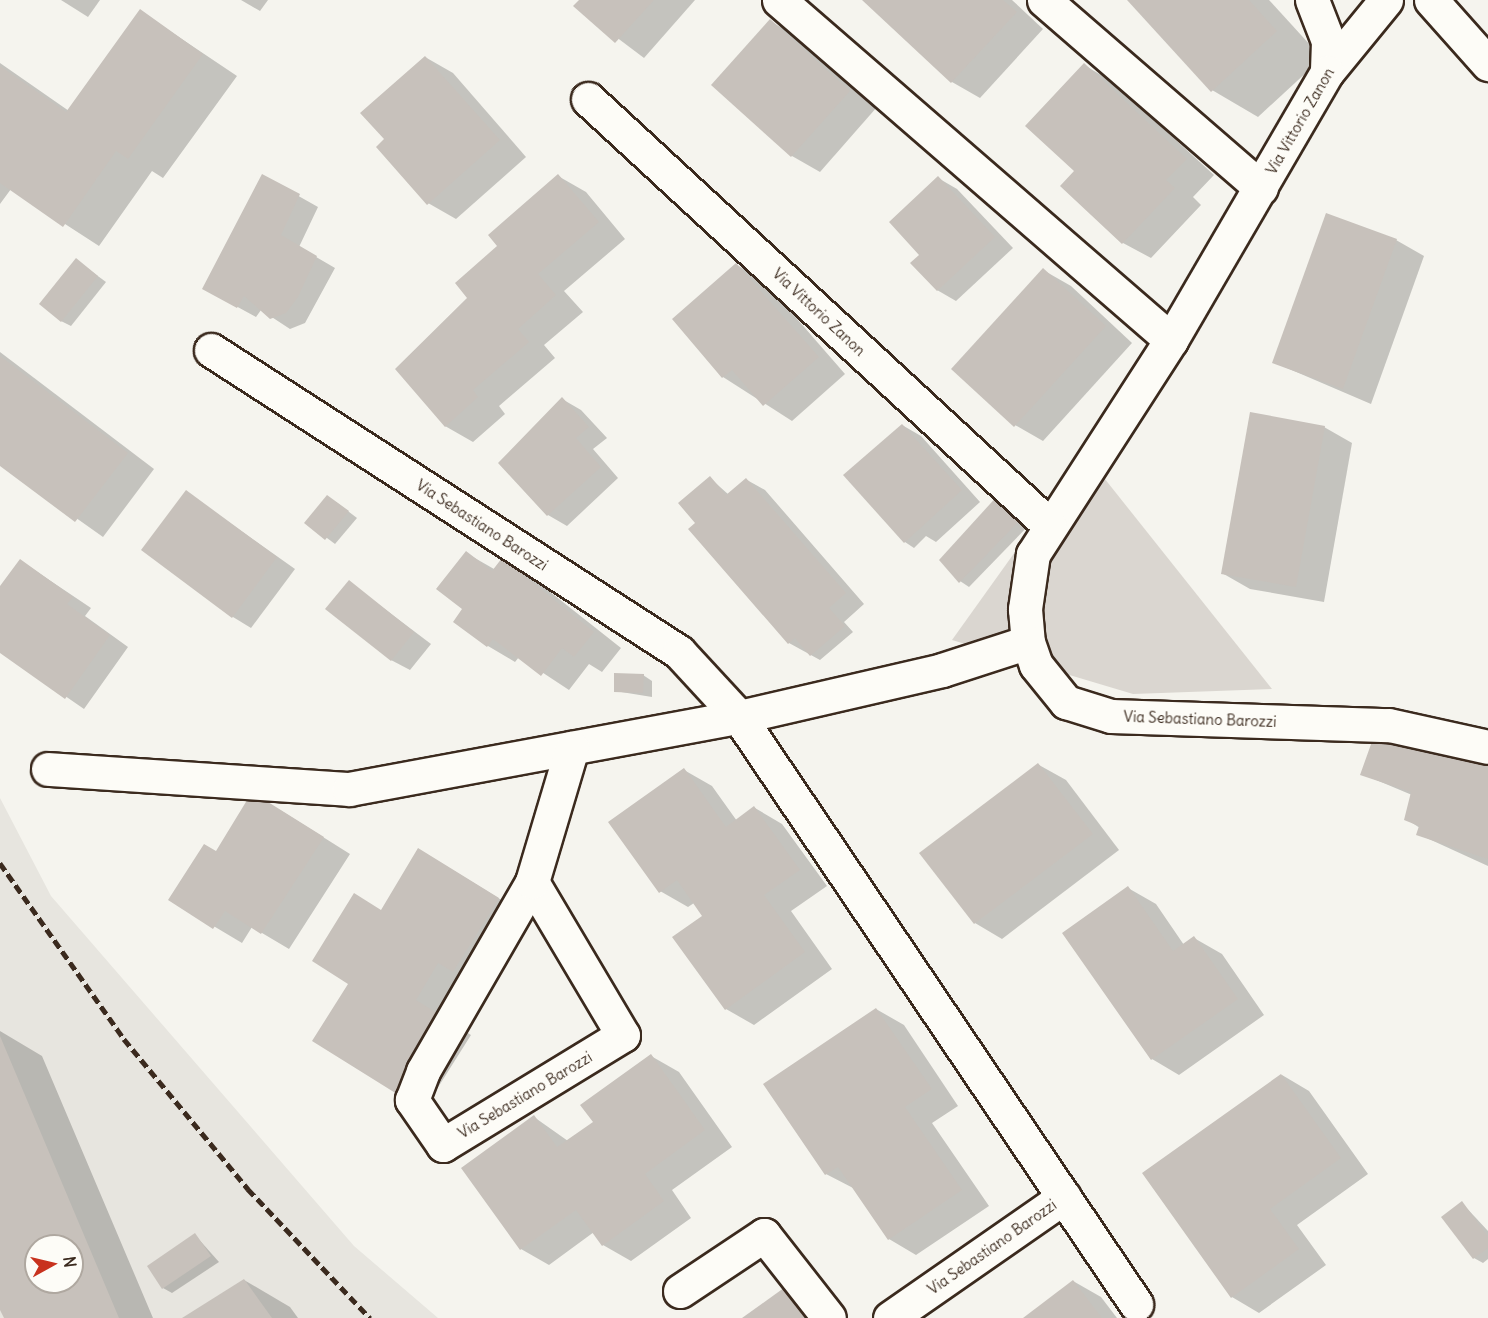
<!DOCTYPE html>
<style>
body{margin:0}
#map{position:relative;width:1488px;height:1318px;overflow:hidden;background:#f5f4ee;font-family:Delius,sans-serif}
div>[style]{position:absolute}
[style*='--x']{left:calc(var(--x)*1px);top:calc(var(--y)*1px);width:calc(var(--w)*1px);rotate:calc(var(--a)*1deg)}
.built>*{inset:0;background:#e7e5df}
.green>*{inset:0;background:#dad6d0}
.shadow>*{inset:0;background:#0003}
.building>*{inset:0;background:#c7c1bb}
.roads{filter:drop-shadow(2px 0 #3b2a1e) drop-shadow(-2px 0 #3b2a1e) drop-shadow(0 2px #3b2a1e) drop-shadow(0 -2px #3b2a1e)}
.minor>*{height:33px;margin:-16.5px;padding:0 16.5px;transform-origin:16.5px;border-radius:16.5px;background:#fdfcf7}
.rail>*{height:4.5px;margin-top:-2.25px;transform-origin:0;background:repeating-linear-gradient(90deg,#3b2a1e 0 9px,transparent 0 13.5px)}
span{translate:-50% -50%;white-space:nowrap;text-align:center;line-height:1.15;-webkit-text-stroke:4.5px #fdfcf7;paint-order:stroke}
.street-label{font-size:15px;color:#3b2a1e}
.north{position:absolute;left:24px;top:1234px;width:60px;height:60px;box-sizing:border-box;background:#fdfcf7;border:2px solid #afa8a0;border-radius:50%;rotate:82deg;font-size:16px;font-weight:700;line-height:24px;text-align:center;color:#3b2a1e}
.north::after{content:'';display:block;margin:auto;width:21px;height:27px;background:#c8321e;clip-path:polygon(50% 0,100% 100%,50% 72%,0 100%)}
</style>
<div id="map">
<div class="built">
<i style="clip-path:polygon(evenodd,0 798px,51px 896px,354px 1246px,438px 1318px,0 1318px,0 798px,36px 1246px,72px 1246px,72px 1282px,36px 1282px,36px 1246px)"></i>
</div>
<div class="green">
<i style="clip-path:polygon(1085px 454px,1272px 689px,1133px 694px,952px 640px)"></i>
</div>
<div class="shadow">
<i style="clip-path:polygon(61px 0,100px 0,88px 17px)"></i>
<i style="clip-path:polygon(241px 0,268px 0,260px 11px)"></i>
<i style="clip-path:polygon(581px 0,695px 0,644px 58px,575px 6px)"></i>
<i style="clip-path:polygon(864px 0,1012px 0,1043px 29px,980px 98px,952px 82px)"></i>
<i style="clip-path:polygon(1129px 0,1269px 0,1322px 58px,1258px 117px,1212px 90px)"></i>
<i style="clip-path:polygon(140px 11px,237px 76px,163px 178px,152px 171px,99px 246px,11px 189px,0 204px,0 63px,69px 111px)"></i>
<i style="clip-path:polygon(770px 21px,797px 37px,877px 107px,820px 172px,792px 156px,713px 85px)"></i>
<i style="clip-path:polygon(425px 57px,453px 73px,526px 157px,456px 219px,428px 203px,386px 140px)"></i>
<i style="clip-path:polygon(1084px 65px,1111px 81px,1214px 175px,1193px 197px,1201px 205px,1151px 258px,1123px 243px,1076px 171px)"></i>
<i style="clip-path:polygon(263px 176px,318px 207px,299px 247px,335px 268px,305px 323px,290px 329px,261px 310px,256px 317px,223px 299px)"></i>
<i style="clip-path:polygon(558px 176px,586px 192px,625px 239px,564px 291px,583px 312px,544px 345px,555px 358px,499px 406px,505px 414px,473px 442px,445px 426px,469px 298px,500px 246px)"></i>
<i style="clip-path:polygon(938px 178px,957px 189px,1013px 248px,956px 301px,937px 290px)"></i>
<i style="clip-path:polygon(1396px 240px,1424px 256px,1371px 404px,1273px 362px)"></i>
<i style="clip-path:polygon(76px 260px,106px 282px,71px 326px,61px 321px)"></i>
<i style="clip-path:polygon(737px 265px,764px 281px,845px 374px,792px 421px,723px 377px)"></i>
<i style="clip-path:polygon(1043px 270px,1071px 286px,1132px 343px,1043px 441px,1015px 425px)"></i>
<i style="clip-path:polygon(0 352px,154px 469px,103px 537px,0 464px)"></i>
<i style="clip-path:polygon(562px 399px,581px 410px,607px 438px,593px 449px,618px 478px,567px 526px,548px 515px,501px 463px)"></i>
<i style="clip-path:polygon(902px 425px,921px 436px,980px 502px,936px 542px,926px 536px,914px 548px,905px 542px)"></i>
<i style="clip-path:polygon(1324px 427px,1352px 443px,1324px 602px,1250px 589px,1222px 573px)"></i>
<i style="clip-path:polygon(710px 478px,729px 495px,747px 480px,765px 490px,864px 604px,844px 622px,853px 632px,820px 660px,789px 643px,697px 523px)"></i>
<i style="clip-path:polygon(186px 492px,295px 569px,251px 628px,233px 617px)"></i>
<i style="clip-path:polygon(1000px 495px,1032px 522px,969px 587px,960px 581px)"></i>
<i style="clip-path:polygon(336px 502px,357px 518px,335px 544px,307px 523px)"></i>
<i style="clip-path:polygon(466px 553px,494px 569px,502px 560px,530px 576px,621px 648px,602px 672px,589px 664px,569px 690px,519px 657px,515px 662px,488px 646px,455px 622px,464px 609px)"></i>
<i style="clip-path:polygon(21px 561px,91px 608px,85px 616px,128px 647px,84px 709px,0 651px,0 589px)"></i>
<i style="clip-path:polygon(349px 582px,431px 644px,410px 670px,391px 660px)"></i>
<i style="clip-path:polygon(643px 675px,652px 681px,652px 697px,615px 691px)"></i>
<i style="clip-path:polygon(1039px 765px,1066px 780px,1119px 850px,1002px 939px,975px 923px)"></i>
<i style="clip-path:polygon(1488px 767px,1488px 866px,1418px 834px,1420px 828px,1406px 819px,1412px 795px,1362px 774px)"></i>
<i style="clip-path:polygon(684px 770px,712px 786px,737px 821px,755px 808px,782px 824px,827px 886px,791px 911px,832px 969px,754px 1025px,726px 1009px,704px 917px,694px 903px,688px 907px,660px 891px)"></i>
<i style="clip-path:polygon(280px 810px,350px 854px,289px 949px,252px 927px,242px 943px,170px 900px,216px 853px)"></i>
<i style="clip-path:polygon(446px 866px,526px 915px,442px 1017px,471px 1035px,425px 1108px,350px 983px,382px 911px)"></i>
<i style="clip-path:polygon(1128px 888px,1156px 904px,1184px 945px,1194px 938px,1222px 954px,1264px 1015px,1179px 1075px,1152px 1059px)"></i>
<i style="clip-path:polygon(876px 1009px,904px 1025px,958px 1106px,932px 1123px,989px 1206px,916px 1255px,889px 1239px,855px 1189px,826px 1174px)"></i>
<i style="clip-path:polygon(evenodd,0 1031px,42px 1056px,153px 1318px,5px 1318px,0 1306px,0 1031px,36px 1246px,72px 1246px,72px 1282px,36px 1282px,36px 1246px)"></i>
<i style="clip-path:polygon(651px 1056px,679px 1072px,732px 1147px,672px 1190px,691px 1218px,631px 1261px,603px 1245px,594px 1232px,549px 1265px,521px 1249px,534px 1117px,568px 1141px,595px 1122px)"></i>
<i style="clip-path:polygon(1282px 1075px,1309px 1091px,1368px 1174px,1297px 1225px,1326px 1265px,1259px 1313px,1232px 1297px)"></i>
<i style="clip-path:polygon(1462px 1203px,1488px 1231px,1488px 1259px,1483px 1263px,1474px 1258px)"></i>
<i style="clip-path:polygon(195px 1235px,219px 1262px,172px 1293px,163px 1288px)"></i>
<i style="clip-path:polygon(244px 1280px,290px 1307px,298px 1318px,185px 1318px)"></i>
<i style="clip-path:polygon(1073px 1281px,1101px 1297px,1117px 1318px,1026px 1318px)"></i>
</div>
<div class="building">
<i style="clip-path:polygon(579px 0,654px 0,615px 43px,573px 6px)"></i>
<i style="clip-path:polygon(862px 0,1003px 0,1017px 12px,951px 83px)"></i>
<i style="clip-path:polygon(1127px 0,1249px 0,1277px 31px,1211px 92px)"></i>
<i style="clip-path:polygon(140px 9px,203px 54px,128px 159px,116px 151px,63px 227px,0 183px,0 66px,66px 112px)"></i>
<i style="clip-path:polygon(770px 19px,850px 91px,791px 157px,711px 85px)"></i>
<i style="clip-path:polygon(425px 56px,500px 140px,427px 205px,376px 147px,384px 139px,360px 113px)"></i>
<i style="clip-path:polygon(1084px 63px,1187px 159px,1166px 180px,1175px 188px,1122px 244px,1060px 186px,1074px 171px,1025px 126px)"></i>
<i style="clip-path:polygon(262px 174px,300px 194px,281px 235px,317px 256px,298px 297px,286px 313px,270px 319px,244px 296px,237px 308px,202px 289px)"></i>
<i style="clip-path:polygon(558px 174px,599px 222px,538px 274px,556px 295px,518px 329px,529px 342px,473px 390px,478px 397px,445px 427px,395px 369px,467px 298px,455px 283px,497px 246px,488px 235px)"></i>
<i style="clip-path:polygon(938px 176px,995px 237px,937px 291px,910px 263px,919px 255px,889px 222px)"></i>
<i style="clip-path:polygon(1326px 213px,1397px 239px,1343px 389px,1272px 363px)"></i>
<i style="clip-path:polygon(76px 258px,98px 276px,61px 322px,39px 304px)"></i>
<i style="clip-path:polygon(736px 263px,819px 357px,763px 406px,732px 370px,722px 378px,672px 319px)"></i>
<i style="clip-path:polygon(1043px 268px,1106px 326px,1014px 427px,951px 369px)"></i>
<i style="clip-path:polygon(0 356px,128px 453px,75px 522px,0 466px)"></i>
<i style="clip-path:polygon(562px 397px,589px 427px,576px 438px,601px 467px,547px 516px,498px 463px)"></i>
<i style="clip-path:polygon(1250px 412px,1325px 426px,1296px 587px,1221px 574px)"></i>
<i style="clip-path:polygon(902px 424px,962px 490px,904px 543px,843px 475px)"></i>
<i style="clip-path:polygon(710px 476px,726px 495px,746px 478px,846px 593px,829px 608px,845px 626px,810px 656px,795px 638px,788px 644px,688px 529px,695px 523px,678px 503px)"></i>
<i style="clip-path:polygon(186px 490px,277px 557px,232px 618px,141px 550px)"></i>
<i style="clip-path:polygon(1000px 493px,1024px 516px,959px 583px,939px 560px)"></i>
<i style="clip-path:polygon(327px 495px,349px 511px,325px 540px,304px 523px)"></i>
<i style="clip-path:polygon(466px 551px,492px 571px,502px 558px,594px 632px,574px 657px,562px 648px,541px 676px,493px 639px,487px 647px,453px 622px,462px 609px,436px 589px)"></i>
<i style="clip-path:polygon(20px 559px,73px 597px,67px 604px,110px 635px,65px 699px,0 653px,0 586px)"></i>
<i style="clip-path:polygon(349px 580px,414px 632px,391px 661px,325px 609px)"></i>
<i style="clip-path:polygon(614px 673px,644px 674px,643px 693px,614px 692px)"></i>
<i style="clip-path:polygon(1375px 733px,1488px 765px,1488px 859px,1416px 835px,1419px 826px,1404px 820px,1411px 792px,1360px 775px)"></i>
<i style="clip-path:polygon(1038px 763px,1093px 834px,974px 924px,919px 853px)"></i>
<i style="clip-path:polygon(684px 768px,726px 827px,754px 806px,800px 870px,764px 895px,805px 952px,725px 1010px,672px 937px,702px 916px,677px 880px,659px 893px,608px 822px)"></i>
<i style="clip-path:polygon(252px 792px,324px 837px,261px 934px,225px 911px,213px 929px,168px 900px,204px 844px,216px 851px)"></i>
<i style="clip-path:polygon(418px 848px,499px 898px,453px 972px,438px 963px,416px 1000px,445px 1018px,397px 1094px,312px 1041px,348px 984px,312px 961px,354px 893px,381px 910px)"></i>
<i style="clip-path:polygon(1128px 886px,1173px 951px,1194px 936px,1238px 999px,1151px 1060px,1062px 933px)"></i>
<i style="clip-path:polygon(876px 1008px,932px 1089px,905px 1107px,962px 1190px,888px 1240px,838px 1167px,825px 1175px,763px 1084px)"></i>
<i style="clip-path:polygon(evenodd,0 1036px,119px 1318px,4px 1318px,0 1310px,0 1036px,36px 1246px,72px 1246px,72px 1282px,36px 1282px,36px 1246px)"></i>
<i style="clip-path:polygon(651px 1054px,705px 1130px,645px 1174px,664px 1201px,602px 1246px,576px 1210px,520px 1250px,461px 1168px,534px 1115px,557px 1147px,593px 1122px,580px 1105px)"></i>
<i style="clip-path:polygon(1281px 1074px,1341px 1158px,1270px 1209px,1299px 1249px,1231px 1298px,1142px 1173px)"></i>
<i style="clip-path:polygon(1462px 1201px,1488px 1237px,1488px 1248px,1473px 1259px,1441px 1217px)"></i>
<i style="clip-path:polygon(195px 1233px,211px 1256px,162px 1289px,147px 1266px)"></i>
<i style="clip-path:polygon(244px 1279px,272px 1318px,182px 1318px)"></i>
<i style="clip-path:polygon(1073px 1280px,1102px 1318px,1023px 1318px)"></i>
<i style="clip-path:polygon(788px 1285px,812px 1318px,742px 1318px)"></i>
</div>
<div class="roads">
<div class="minor">
<i style="--x:779;--y:0;--w:519;--a:40.94"></i>
<i style="--x:1044;--y:0;--w:287;--a:40.9"></i>
<i style="--x:1312;--y:0;--w:44;--a:68.7"></i>
<i style="--x:1328;--y:41;--w:31;--a:92"></i>
<i style="--x:1386;--y:0;--w:93;--a:129.3"></i>
<i style="--x:1327;--y:72;--w:310;--a:120.2"></i>
<i style="--x:1171;--y:340;--w:255;--a:122.8"></i>
<i style="--x:1033;--y:554;--w:56;--a:98.3"></i>
<i style="--x:1025;--y:609;--w:33;--a:85"></i>
<i style="--x:1028;--y:642;--w:24;--a:71"></i>
<i style="--x:1036;--y:665;--w:48;--a:51"></i>
<i style="--x:1066;--y:702;--w:47;--a:17.3"></i>
<i style="--x:1111;--y:716;--w:278;--a:1.9"></i>
<i style="--x:1389;--y:725;--w:101;--a:12.5"></i>
<i style="--x:1431;--y:0;--w:86;--a:48.3"></i>
<i style="--x:588;--y:99;--w:628;--a:42.74"></i>
<i style="--x:211;--y:350;--w:557;--a:32.83"></i>
<i style="--x:679;--y:652;--w:88;--a:47.3"></i>
<i style="--x:739;--y:717;--w:709;--a:55.93"></i>
<i style="--x:48;--y:769;--w:302;--a:3.8"></i>
<i style="--x:349;--y:789;--w:397;--a:-10.5"></i>
<i style="--x:739;--y:717;--w:208;--a:-13"></i>
<i style="--x:942;--y:670;--w:90;--a:-18"></i>
<i style="--x:532;--y:882;--w:178;--a:59.3"></i>
<i style="--x:623;--y:1035;--w:211;--a:148.6"></i>
<i style="--x:443;--y:1145;--w:55;--a:-124.6"></i>
<i style="--x:412;--y:1100;--w:31;--a:-69"></i>
<i style="--x:423;--y:1071;--w:218;--a:-60"></i>
<i style="--x:532;--y:882;--w:140;--a:-73.4"></i>
<i style="--x:680;--y:1291;--w:101;--a:-33.7"></i>
<i style="--x:764;--y:1235;--w:105;--a:51.9"></i>
<i style="--x:890;--y:1318;--w:212;--a:-34.8"></i>
</div>
</div>
<div class="rail">
<i style="--x:0;--y:863;--w:215;--a:54.8"></i>
<i style="--x:124;--y:1039;--w:195;--a:50.4"></i>
<i style="--x:248;--y:1189;--w:178;--a:46.6"></i>
</div>
<div class="street-label">
<span style="left:1300px;top:121px;rotate:-60deg">Via Vittorio Zanon</span>
<span style="left:819px;top:312px;rotate:43deg">Via Vittorio Zanon</span>
<span style="left:482px;top:525px;rotate:33deg">Via Sebastiano Barozzi</span>
<span style="left:1200px;top:719px;rotate:2deg">Via Sebastiano Barozzi</span>
<span style="left:525px;top:1095px;rotate:-31deg">Via Sebastiano Barozzi</span>
<span style="left:992px;top:1247px;rotate:-35deg">Via Sebastiano Barozzi</span>
</div>
<div class="north">N</div>
</div>
